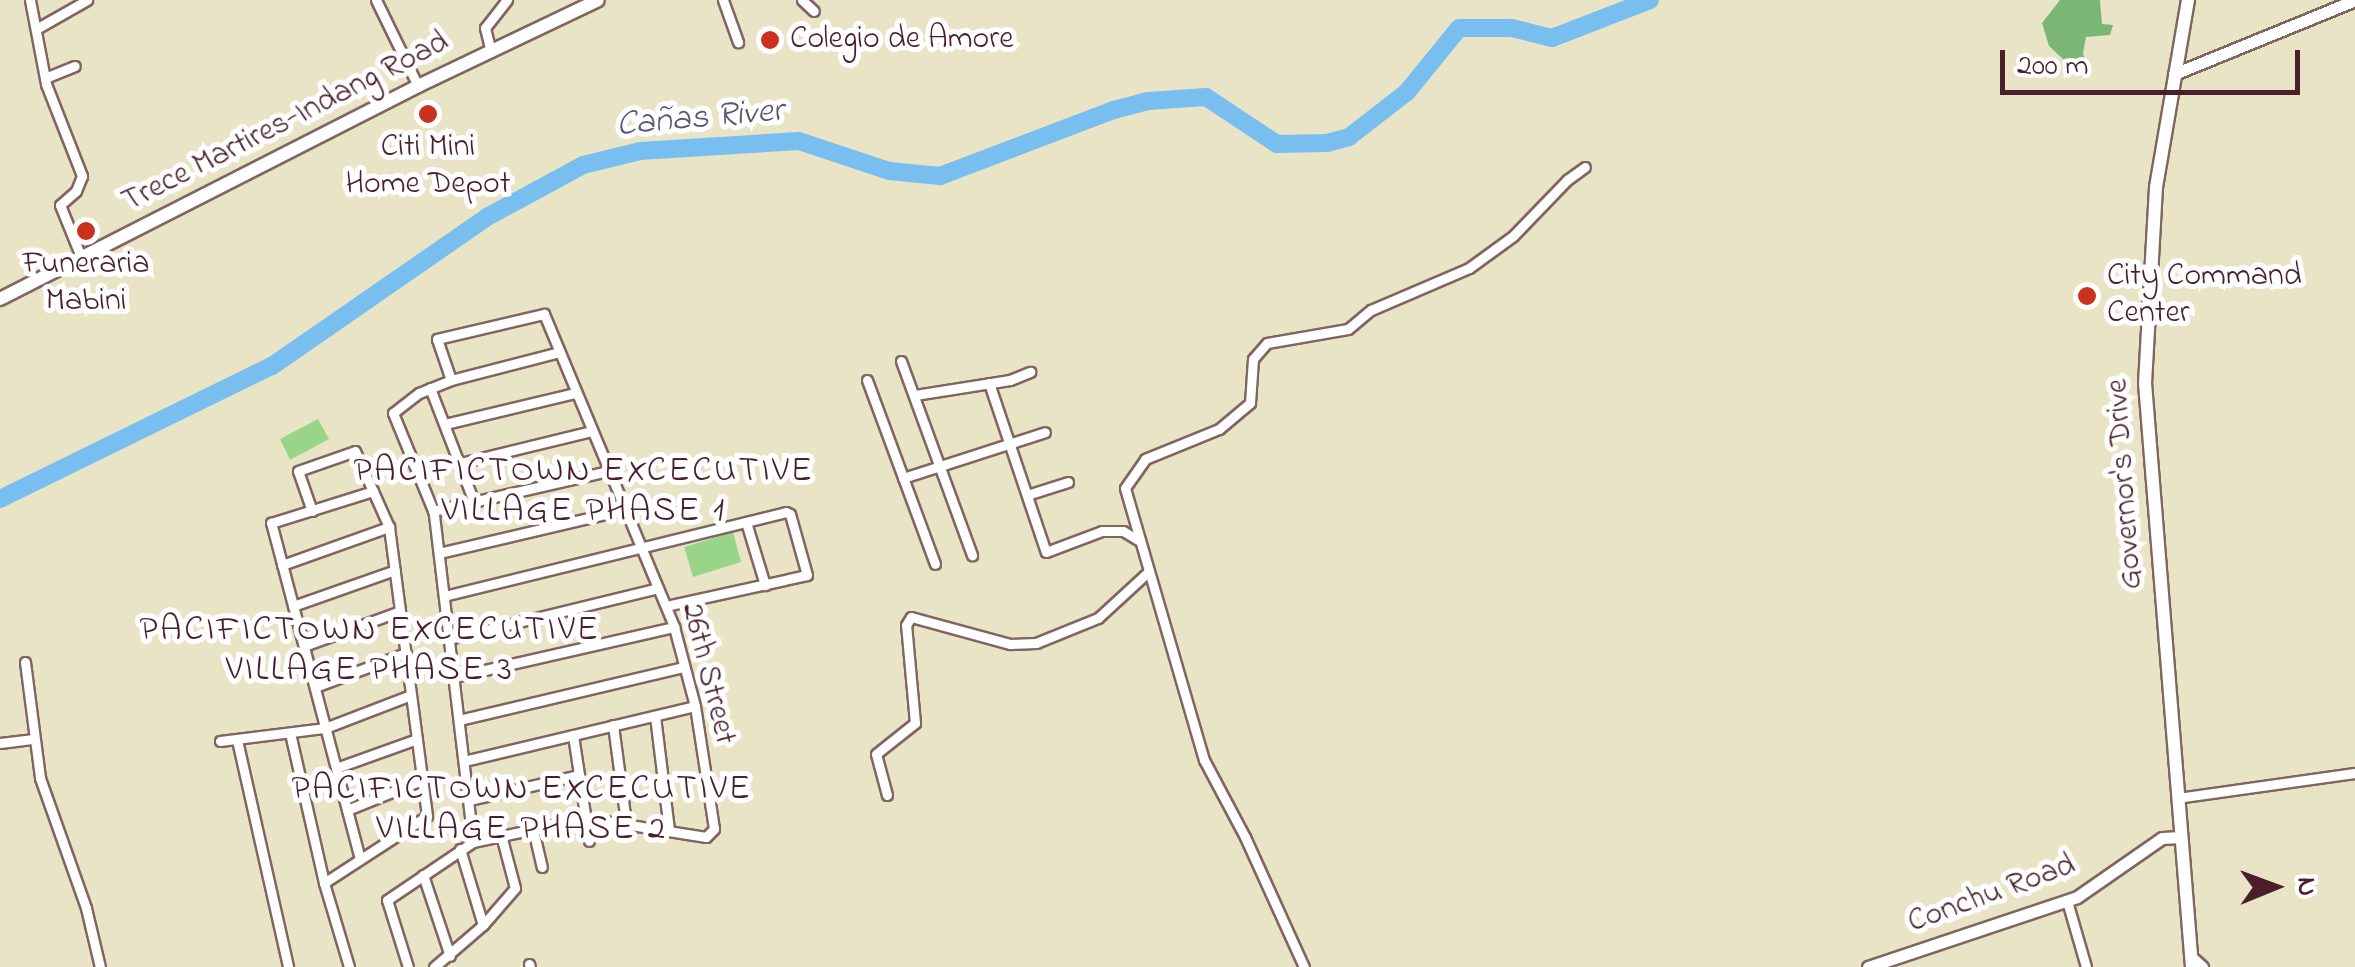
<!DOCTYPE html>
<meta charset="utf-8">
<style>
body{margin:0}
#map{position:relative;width:2355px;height:967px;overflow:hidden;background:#eae4c6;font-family:"Indie Flower",sans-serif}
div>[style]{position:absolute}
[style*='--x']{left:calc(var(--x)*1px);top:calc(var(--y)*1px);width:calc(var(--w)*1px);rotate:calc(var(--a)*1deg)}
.green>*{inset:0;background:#99d589}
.forest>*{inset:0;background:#7ab675}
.river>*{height:18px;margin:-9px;padding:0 9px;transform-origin:9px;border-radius:9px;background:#78bff0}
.roads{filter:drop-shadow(2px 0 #826461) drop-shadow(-2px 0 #826461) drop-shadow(0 2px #826461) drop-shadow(0 -2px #826461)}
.street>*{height:9px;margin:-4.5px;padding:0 4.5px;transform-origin:4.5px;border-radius:4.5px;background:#fff}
.secondary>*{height:11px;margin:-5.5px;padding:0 5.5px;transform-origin:5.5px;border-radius:5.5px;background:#fff}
.primary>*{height:12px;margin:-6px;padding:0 6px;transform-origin:6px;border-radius:6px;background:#fff}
.dots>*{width:28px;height:28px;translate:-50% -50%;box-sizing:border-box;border:5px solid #fff;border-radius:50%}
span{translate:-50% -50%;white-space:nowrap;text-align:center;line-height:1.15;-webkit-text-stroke:10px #fff;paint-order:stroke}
.poi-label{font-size:32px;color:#4a1f2b}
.left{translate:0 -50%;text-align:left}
.street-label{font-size:32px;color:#4a1f2b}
.water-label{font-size:35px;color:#5a5770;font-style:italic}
.neighbourhood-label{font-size:35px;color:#4a1f2b;letter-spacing:2.5px}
.north{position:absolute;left:2225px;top:837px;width:100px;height:100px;-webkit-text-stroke:8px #fff;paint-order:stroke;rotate:89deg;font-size:28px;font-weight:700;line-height:40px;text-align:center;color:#4a1f2b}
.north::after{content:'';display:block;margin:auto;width:35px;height:45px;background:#4a1f2b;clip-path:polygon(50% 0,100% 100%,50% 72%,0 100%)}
.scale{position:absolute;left:2000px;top:50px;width:300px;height:45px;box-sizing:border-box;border:5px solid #4a1f2b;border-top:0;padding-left:12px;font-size:30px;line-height:35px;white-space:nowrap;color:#4a1f2b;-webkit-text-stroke:8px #fff;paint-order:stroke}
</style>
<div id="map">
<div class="green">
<i style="clip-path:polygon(318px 419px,329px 439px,290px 460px,280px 439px)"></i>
<i style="clip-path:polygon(733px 532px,741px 562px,693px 577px,684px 547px)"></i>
</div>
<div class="forest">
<i style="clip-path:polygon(2060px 0,2100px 0,2102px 24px,2113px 25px,2110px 35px,2086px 37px,2083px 53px,2086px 63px,2077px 72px,2049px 46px,2042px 23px)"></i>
</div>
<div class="river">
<i style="--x:0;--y:499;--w:303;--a:-26.1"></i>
<i style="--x:272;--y:366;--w:262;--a:-34.7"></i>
<i style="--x:487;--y:217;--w:109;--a:-28.4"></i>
<i style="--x:583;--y:165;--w:59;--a:-13.8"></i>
<i style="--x:640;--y:151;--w:159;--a:-3.6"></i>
<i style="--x:799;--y:141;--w:95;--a:18.4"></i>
<i style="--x:889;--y:171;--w:51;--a:5.6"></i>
<i style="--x:940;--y:176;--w:186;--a:-20.8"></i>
<i style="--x:1114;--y:110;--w:35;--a:-15"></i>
<i style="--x:1148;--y:101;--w:58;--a:-3.9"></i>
<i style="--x:1206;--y:97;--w:85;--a:33.5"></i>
<i style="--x:1277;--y:144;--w:50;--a:-1.1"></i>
<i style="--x:1327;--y:143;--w:23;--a:-15"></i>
<i style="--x:1349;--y:137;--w:73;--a:-37.8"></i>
<i style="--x:1407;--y:92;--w:82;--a:-50.9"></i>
<i style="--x:1459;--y:28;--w:53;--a:0"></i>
<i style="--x:1512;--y:28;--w:41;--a:14"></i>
<i style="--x:1552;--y:38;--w:105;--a:-21.2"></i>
</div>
<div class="roads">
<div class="street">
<i style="--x:30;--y:0;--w:86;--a:79.2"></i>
<i style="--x:46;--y:84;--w:99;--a:68.6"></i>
<i style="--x:82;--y:176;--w:16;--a:112"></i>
<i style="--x:76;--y:191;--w:21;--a:139"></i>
<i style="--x:60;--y:205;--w:56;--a:68"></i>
<i style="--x:376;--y:0;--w:96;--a:64"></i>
<i style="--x:723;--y:0;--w:45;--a:70.3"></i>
<i style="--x:802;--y:0;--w:16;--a:43"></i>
<i style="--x:36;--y:29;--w:59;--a:-29.6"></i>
<i style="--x:491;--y:52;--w:25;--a:-104"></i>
<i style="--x:485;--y:28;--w:36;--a:-52"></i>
<i style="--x:45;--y:78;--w:32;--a:-22"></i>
<i style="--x:901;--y:361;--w:207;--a:69.9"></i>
<i style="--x:451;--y:380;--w:43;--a:-108.9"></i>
<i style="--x:437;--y:339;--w:110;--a:-13.2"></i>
<i style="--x:544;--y:314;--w:339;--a:67.4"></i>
<i style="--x:674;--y:627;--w:82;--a:75.1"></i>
<i style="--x:695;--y:706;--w:124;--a:81.2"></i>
<i style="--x:714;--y:829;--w:11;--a:135"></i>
<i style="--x:706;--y:837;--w:121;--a:-171"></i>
<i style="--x:586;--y:818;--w:116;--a:168"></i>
<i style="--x:867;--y:380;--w:196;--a:69.7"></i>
<i style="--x:989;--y:383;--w:178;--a:71.4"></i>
<i style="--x:1046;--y:552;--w:60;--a:-20.6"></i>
<i style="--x:1102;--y:531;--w:21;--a:0"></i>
<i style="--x:1123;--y:531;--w:17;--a:31"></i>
<i style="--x:430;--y:388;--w:122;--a:68.9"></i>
<i style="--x:915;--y:395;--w:96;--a:-9"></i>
<i style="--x:1010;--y:380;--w:22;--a:-22"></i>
<i style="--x:445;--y:424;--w:134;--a:-13.4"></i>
<i style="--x:460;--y:463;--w:135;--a:-13.7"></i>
<i style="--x:903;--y:478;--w:149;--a:-17.9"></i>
<i style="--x:1027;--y:495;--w:43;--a:-17.6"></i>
<i style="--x:312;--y:511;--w:42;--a:-109.3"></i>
<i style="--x:298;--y:471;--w:60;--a:-19.3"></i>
<i style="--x:355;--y:451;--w:83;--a:65.9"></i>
<i style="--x:389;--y:527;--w:291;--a:82.5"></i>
<i style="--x:427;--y:816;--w:123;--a:147"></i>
<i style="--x:433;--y:511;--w:179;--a:-12.9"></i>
<i style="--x:746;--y:522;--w:66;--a:73.2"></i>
<i style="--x:439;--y:553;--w:188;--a:-13.2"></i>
<i style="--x:282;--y:565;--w:114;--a:-19.6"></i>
<i style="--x:444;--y:596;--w:352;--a:-13.8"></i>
<i style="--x:786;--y:512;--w:4;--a:27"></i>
<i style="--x:790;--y:514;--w:63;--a:74.4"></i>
<i style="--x:807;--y:575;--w:144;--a:167.6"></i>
<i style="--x:293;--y:606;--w:108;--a:-19.4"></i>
<i style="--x:449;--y:639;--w:215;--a:-13.7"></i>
<i style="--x:304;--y:646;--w:102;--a:-20"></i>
<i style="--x:25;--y:662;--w:117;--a:82.6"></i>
<i style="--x:40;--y:778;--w:138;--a:70.5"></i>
<i style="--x:86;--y:908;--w:61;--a:76.7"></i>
<i style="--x:454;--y:677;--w:226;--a:-12.8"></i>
<i style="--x:315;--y:687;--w:97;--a:-20.5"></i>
<i style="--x:655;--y:716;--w:115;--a:83"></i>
<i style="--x:459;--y:720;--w:231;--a:-13.3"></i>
<i style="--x:613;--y:725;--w:99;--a:82.4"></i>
<i style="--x:290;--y:733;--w:154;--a:77.2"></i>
<i style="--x:324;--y:883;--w:88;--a:73.4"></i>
<i style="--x:573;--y:735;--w:107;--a:81.4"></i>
<i style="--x:237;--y:740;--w:233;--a:77.3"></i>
<i style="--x:220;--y:741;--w:106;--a:-7.1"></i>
<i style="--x:325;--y:728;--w:92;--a:-21"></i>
<i style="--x:0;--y:743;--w:34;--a:-7"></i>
<i style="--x:464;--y:761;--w:237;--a:-13.4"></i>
<i style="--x:336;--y:768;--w:86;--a:-19.7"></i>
<i style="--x:887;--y:795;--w:42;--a:-105"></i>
<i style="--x:876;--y:754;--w:50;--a:-38.5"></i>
<i style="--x:915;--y:723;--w:98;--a:-95.2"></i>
<i style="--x:906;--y:625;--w:9;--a:-58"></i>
<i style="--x:911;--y:617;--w:103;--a:15.3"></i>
<i style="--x:1010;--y:644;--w:26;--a:-2"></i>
<i style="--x:1036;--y:643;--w:67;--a:-22"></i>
<i style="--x:1098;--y:618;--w:68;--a:-42.6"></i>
<i style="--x:2177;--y:798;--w:180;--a:-8"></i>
<i style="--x:469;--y:800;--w:113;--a:-12.8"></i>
<i style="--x:347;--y:810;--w:81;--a:-21.8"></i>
<i style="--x:533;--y:829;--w:39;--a:77"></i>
<i style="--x:460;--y:849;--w:79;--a:73.2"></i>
<i style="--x:360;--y:859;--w:348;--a:-104.8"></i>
<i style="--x:271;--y:523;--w:107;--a:-17.4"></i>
<i style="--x:423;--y:875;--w:85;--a:71.6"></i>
<i style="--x:2067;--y:901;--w:69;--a:73.9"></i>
<i style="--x:529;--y:964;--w:3;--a:72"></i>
<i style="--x:408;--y:967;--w:70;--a:-107.4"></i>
<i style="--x:387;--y:900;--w:104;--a:-34"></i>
<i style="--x:473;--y:842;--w:331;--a:-96.8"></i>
<i style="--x:434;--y:513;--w:108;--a:-112.3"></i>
<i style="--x:393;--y:413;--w:33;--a:-38"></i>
<i style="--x:419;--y:393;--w:35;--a:-22"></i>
<i style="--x:451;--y:380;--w:112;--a:-14.5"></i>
<i style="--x:434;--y:967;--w:65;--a:-40.6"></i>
<i style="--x:483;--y:925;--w:49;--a:-49.1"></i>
<i style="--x:515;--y:888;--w:55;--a:-104.8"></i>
<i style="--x:1304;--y:967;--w:143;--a:-114.4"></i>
<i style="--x:1245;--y:837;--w:87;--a:-118"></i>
<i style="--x:1204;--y:760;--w:283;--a:-106.2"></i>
<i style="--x:1125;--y:488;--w:35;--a:-55"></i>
<i style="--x:1145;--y:459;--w:80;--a:-22.1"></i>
<i style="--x:1219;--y:429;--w:40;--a:-40"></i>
<i style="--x:1250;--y:403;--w:44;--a:-86.1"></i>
<i style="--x:1253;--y:359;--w:21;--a:-49"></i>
<i style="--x:1267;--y:343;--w:82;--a:-9.8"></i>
<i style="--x:1348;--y:329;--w:30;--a:-40"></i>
<i style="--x:1371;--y:310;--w:107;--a:-23.2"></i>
<i style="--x:1469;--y:268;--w:54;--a:-36"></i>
<i style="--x:1513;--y:236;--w:78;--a:-46"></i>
<i style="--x:1567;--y:180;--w:22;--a:-36"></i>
</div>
<div class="secondary">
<i style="--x:2174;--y:74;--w:196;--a:-22.2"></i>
<i style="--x:2191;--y:957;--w:15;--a:42"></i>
<i style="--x:1868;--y:967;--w:220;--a:-18.5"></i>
<i style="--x:2077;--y:897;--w:103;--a:-34.8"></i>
<i style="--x:2162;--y:838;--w:19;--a:-3"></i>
</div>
<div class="primary">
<i style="--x:2188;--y:0;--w:190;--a:99.7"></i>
<i style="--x:2156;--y:187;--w:196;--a:93.2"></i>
<i style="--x:2145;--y:383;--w:586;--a:85.4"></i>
<i style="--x:0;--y:299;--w:469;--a:-27"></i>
<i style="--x:418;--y:86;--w:199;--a:-25.5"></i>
</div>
</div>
<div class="dots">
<i style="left:770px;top:40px;background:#c8321e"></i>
<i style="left:428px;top:114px;background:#c8321e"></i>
<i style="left:86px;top:231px;background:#c8321e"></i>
<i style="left:2087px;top:296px;background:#c8321e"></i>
</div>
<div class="poi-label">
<span class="left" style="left:790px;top:40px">Colegio de Amore</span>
<span style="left:428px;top:167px">Citi Mini<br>Home Depot</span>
<span style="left:86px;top:284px">Funeraria<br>Mabini</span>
<span class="left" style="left:2107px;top:296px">City Command<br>Center</span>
</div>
<div class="street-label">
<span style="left:286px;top:123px;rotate:-27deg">Trece Martires-Indang Road</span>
<span style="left:2126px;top:484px;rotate:-94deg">Governor's Drive</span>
<span style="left:707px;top:674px;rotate:76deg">26th Street</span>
<span style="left:1992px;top:895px;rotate:-20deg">Conchu Road</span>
</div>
<div class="water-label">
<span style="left:700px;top:119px;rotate:-5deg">Cañas River</span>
</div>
<div class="neighbourhood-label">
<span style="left:584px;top:492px">PACIFICTOWN EXCECUTIVE<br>VILLAGE PHASE 1</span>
<span style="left:370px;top:651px">PACIFICTOWN EXCECUTIVE<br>VILLAGE PHASE 3</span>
<span style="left:522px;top:810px">PACIFICTOWN EXCECUTIVE<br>VILLAGE PHASE 2</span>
</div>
<div class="north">N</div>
<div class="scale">200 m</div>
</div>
